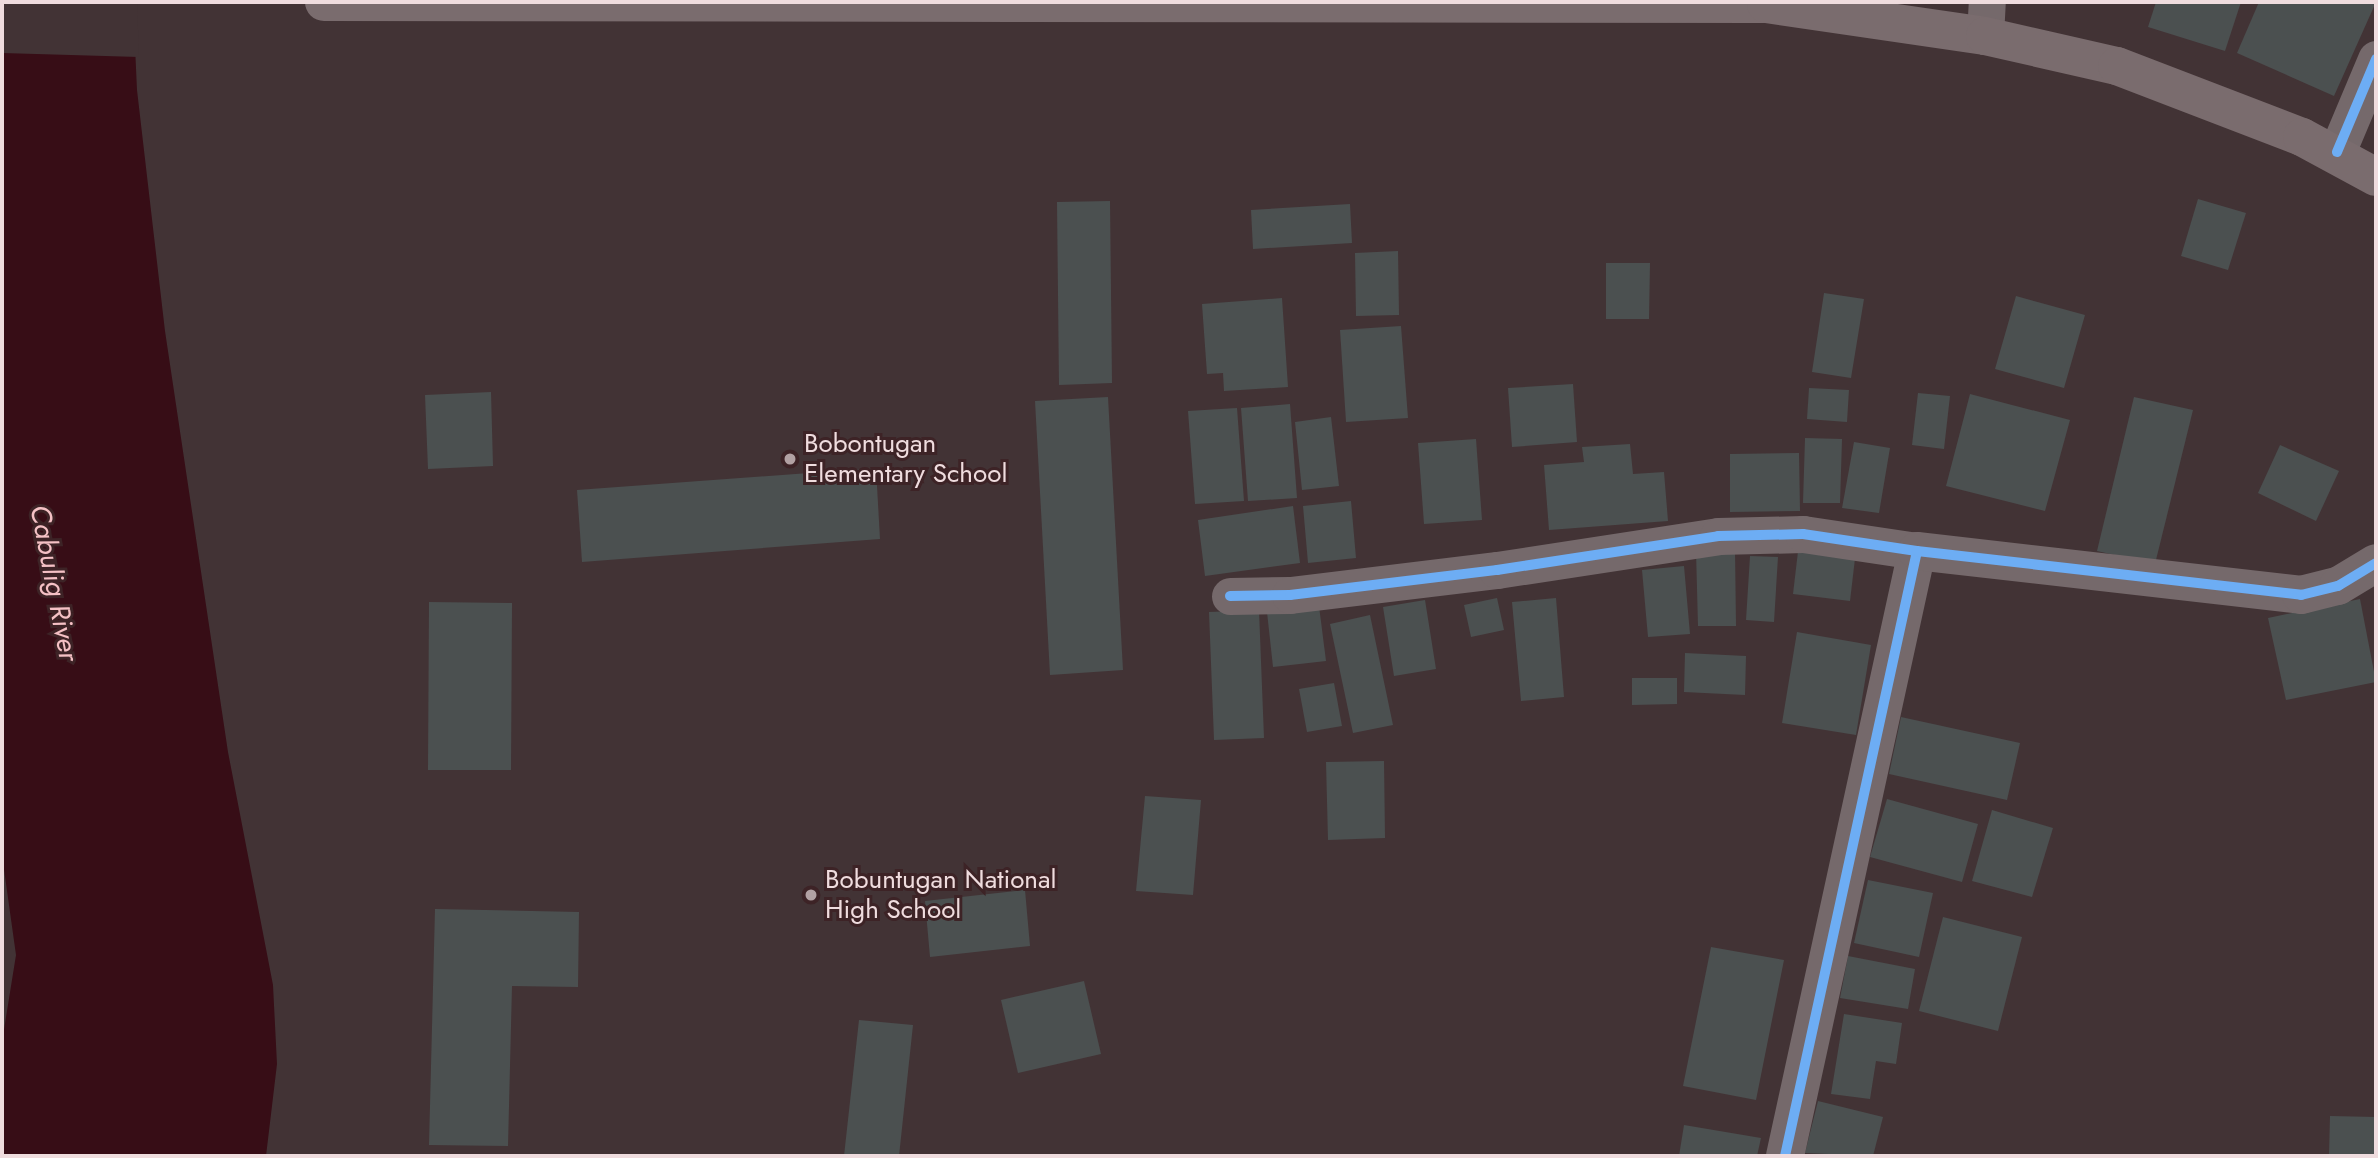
<!DOCTYPE html>
<style>
body{margin:0}
#map{position:relative;width:2378px;height:1158px;overflow:hidden;background:#423335;font-family:Jost,sans-serif}
div>[style]{position:absolute}
[style*='--x']{left:calc(var(--x)*1px);top:calc(var(--y)*1px);width:calc(var(--w)*1px);rotate:calc(var(--a)*1deg)}
.water>*{inset:0;background:#370d16}
.pier>*{inset:0;background:#423335}
.building>*{inset:0;background:#4b5050}
.minor>*{height:37px;margin:-18.5px;padding:0 18.5px;transform-origin:18.5px;border-radius:18.5px;background:#75696b}
.tertiary>*{height:38px;margin:-19px;padding:0 19px;transform-origin:19px;border-radius:19px;background:#75696b}
.trunk>*{height:38px;margin:-19px;padding:0 19px;transform-origin:19px;border-radius:19px;background:#7a6c6e}
.cycleway>*{height:10px;margin:-5px;padding:0 5px;transform-origin:5px;border-radius:5px;background:#6dadf4}
.dots>*{width:19px;height:19px;translate:-50% -50%;box-sizing:border-box;border:4px solid #3d2326;border-radius:50%}
span{translate:-50% -50%;white-space:nowrap;text-align:center;line-height:1.15;-webkit-text-stroke:6px #3d2326;paint-order:stroke}
.poi-label{font-size:26px;color:#efdcde}
.left{translate:0 -50%;text-align:left}
.water-label{font-size:28px;color:#f5c1c5;font-style:italic}
.frame{position:absolute;inset:0;border:4px solid #efdcde;pointer-events:none}
</style>
<div id="map">
<div class="water">
<i style="clip-path:polygon(2px 2px,133px 2px,137px 90px,165px 331px,228px 752px,273px 985px,277px 1064px,266px 1156px,2px 1156px,2px 1042px,16px 955px,2px 855px)"></i>
</div>
<div class="pier">
<i style="clip-path:polygon(2px 2px,137px 2px,139px 57px,2px 53px)"></i>
</div>
<div class="building">
<i style="clip-path:polygon(2156px 2px,2241px 2px,2225px 51px,2148px 27px)"></i>
<i style="clip-path:polygon(2259px 2px,2376px 2px,2334px 96px,2237px 53px)"></i>
<i style="clip-path:polygon(2198px 199px,2246px 213px,2228px 270px,2181px 256px)"></i>
<i style="clip-path:polygon(1110px 201px,1112px 383px,1059px 385px,1057px 202px)"></i>
<i style="clip-path:polygon(1350px 204px,1352px 243px,1253px 249px,1251px 210px)"></i>
<i style="clip-path:polygon(1398px 251px,1399px 315px,1356px 316px,1355px 253px)"></i>
<i style="clip-path:polygon(1606px 263px,1650px 263px,1649px 319px,1606px 319px)"></i>
<i style="clip-path:polygon(1824px 293px,1864px 299px,1851px 378px,1812px 372px)"></i>
<i style="clip-path:polygon(2016px 296px,2085px 315px,2064px 388px,1995px 369px)"></i>
<i style="clip-path:polygon(1282px 298px,1288px 387px,1224px 391px,1223px 373px,1207px 374px,1202px 304px)"></i>
<i style="clip-path:polygon(1401px 326px,1408px 418px,1346px 422px,1340px 330px)"></i>
<i style="clip-path:polygon(1573px 384px,1577px 442px,1512px 447px,1508px 388px)"></i>
<i style="clip-path:polygon(1809px 388px,1849px 390px,1847px 422px,1807px 419px)"></i>
<i style="clip-path:polygon(491px 392px,493px 466px,428px 469px,425px 395px)"></i>
<i style="clip-path:polygon(1918px 393px,1950px 396px,1944px 449px,1912px 445px)"></i>
<i style="clip-path:polygon(1970px 394px,2070px 420px,2045px 511px,1946px 486px)"></i>
<i style="clip-path:polygon(1108px 397px,1123px 670px,1050px 675px,1035px 401px)"></i>
<i style="clip-path:polygon(2134px 397px,2193px 410px,2155px 564px,2097px 551px)"></i>
<i style="clip-path:polygon(1290px 404px,1297px 498px,1248px 501px,1241px 408px)"></i>
<i style="clip-path:polygon(1237px 408px,1244px 501px,1195px 504px,1188px 411px)"></i>
<i style="clip-path:polygon(1331px 417px,1339px 486px,1302px 490px,1295px 422px)"></i>
<i style="clip-path:polygon(1805px 438px,1842px 439px,1840px 503px,1803px 503px)"></i>
<i style="clip-path:polygon(1476px 439px,1482px 520px,1424px 524px,1418px 443px)"></i>
<i style="clip-path:polygon(1854px 442px,1890px 448px,1879px 513px,1842px 508px)"></i>
<i style="clip-path:polygon(1630px 444px,1633px 474px,1664px 472px,1668px 521px,1549px 530px,1544px 465px,1584px 462px,1582px 447px)"></i>
<i style="clip-path:polygon(2280px 445px,2339px 471px,2316px 521px,2258px 493px)"></i>
<i style="clip-path:polygon(1799px 453px,1800px 511px,1730px 512px,1730px 454px)"></i>
<i style="clip-path:polygon(876px 468px,880px 539px,582px 562px,577px 490px)"></i>
<i style="clip-path:polygon(1351px 501px,1356px 558px,1308px 563px,1303px 506px)"></i>
<i style="clip-path:polygon(1293px 506px,1300px 563px,1205px 576px,1198px 520px)"></i>
<i style="clip-path:polygon(1799px 543px,1856px 550px,1850px 601px,1793px 594px)"></i>
<i style="clip-path:polygon(1735px 550px,1736px 626px,1698px 626px,1696px 551px)"></i>
<i style="clip-path:polygon(1750px 556px,1778px 557px,1774px 622px,1746px 620px)"></i>
<i style="clip-path:polygon(1684px 566px,1690px 634px,1648px 637px,1642px 570px)"></i>
<i style="clip-path:polygon(1497px 598px,1504px 630px,1471px 637px,1464px 605px)"></i>
<i style="clip-path:polygon(1556px 598px,1564px 697px,1521px 701px,1512px 602px)"></i>
<i style="clip-path:polygon(2360px 599px,2376px 682px,2286px 700px,2268px 618px)"></i>
<i style="clip-path:polygon(1425px 600px,1436px 669px,1394px 676px,1383px 607px)"></i>
<i style="clip-path:polygon(429px 602px,512px 603px,511px 770px,428px 770px)"></i>
<i style="clip-path:polygon(1319px 606px,1326px 661px,1273px 667px,1267px 612px)"></i>
<i style="clip-path:polygon(1259px 610px,1264px 738px,1214px 740px,1209px 612px)"></i>
<i style="clip-path:polygon(1370px 615px,1393px 725px,1353px 733px,1330px 624px)"></i>
<i style="clip-path:polygon(1797px 632px,1871px 645px,1856px 735px,1782px 723px)"></i>
<i style="clip-path:polygon(1685px 653px,1746px 656px,1745px 695px,1684px 692px)"></i>
<i style="clip-path:polygon(1632px 678px,1677px 678px,1677px 704px,1632px 705px)"></i>
<i style="clip-path:polygon(1334px 683px,1342px 726px,1307px 732px,1299px 689px)"></i>
<i style="clip-path:polygon(1901px 717px,2020px 743px,2007px 800px,1889px 774px)"></i>
<i style="clip-path:polygon(1384px 761px,1385px 838px,1328px 840px,1326px 762px)"></i>
<i style="clip-path:polygon(1145px 796px,1201px 800px,1193px 895px,1136px 891px)"></i>
<i style="clip-path:polygon(1887px 799px,1978px 824px,1962px 882px,1870px 857px)"></i>
<i style="clip-path:polygon(1992px 810px,2053px 828px,2032px 897px,1972px 881px)"></i>
<i style="clip-path:polygon(1868px 880px,1933px 893px,1919px 957px,1854px 943px)"></i>
<i style="clip-path:polygon(1025px 890px,1030px 946px,930px 957px,925px 901px)"></i>
<i style="clip-path:polygon(435px 909px,579px 912px,578px 987px,512px 986px,508px 1146px,429px 1145px)"></i>
<i style="clip-path:polygon(1943px 917px,2022px 937px,1998px 1031px,1919px 1011px)"></i>
<i style="clip-path:polygon(1711px 947px,1784px 960px,1756px 1100px,1683px 1086px)"></i>
<i style="clip-path:polygon(1848px 956px,1915px 969px,1908px 1009px,1840px 998px)"></i>
<i style="clip-path:polygon(1084px 981px,1101px 1054px,1018px 1073px,1001px 1000px)"></i>
<i style="clip-path:polygon(1844px 1014px,1902px 1023px,1896px 1064px,1876px 1061px,1870px 1099px,1831px 1094px)"></i>
<i style="clip-path:polygon(859px 1020px,913px 1025px,899px 1156px,844px 1156px)"></i>
<i style="clip-path:polygon(1818px 1101px,1883px 1117px,1873px 1156px,1805px 1153px)"></i>
<i style="clip-path:polygon(2330px 1116px,2376px 1117px,2376px 1156px,2329px 1156px)"></i>
<i style="clip-path:polygon(1684px 1125px,1761px 1138px,1757px 1156px,1679px 1156px)"></i>
</div>
<div class="minor">
<i style="--x:1985;--y:36;--w:34;--a:-87"></i>
<i style="--x:2337;--y:152;--w:101;--a:-67.2"></i>
<i style="--x:1230;--y:596;--w:60;--a:-1"></i>
<i style="--x:1290;--y:595;--w:209;--a:-6.9"></i>
<i style="--x:1497;--y:570;--w:224;--a:-8.7"></i>
<i style="--x:1718;--y:536;--w:85;--a:-1.3"></i>
<i style="--x:1803;--y:534;--w:115;--a:8.5"></i>
</div>
<div class="tertiary">
<i style="--x:1785;--y:1156;--w:619;--a:-77.69"></i>
<i style="--x:1917;--y:551;--w:387;--a:6.5"></i>
<i style="--x:2301;--y:595;--w:38;--a:-14"></i>
<i style="--x:2338;--y:586;--w:44;--a:-31.2"></i>
</div>
<div class="trunk">
<i style="--x:324;--y:2;--w:1442;--a:0.08"></i>
<i style="--x:1766;--y:4;--w:221;--a:8.3"></i>
<i style="--x:1985;--y:36;--w:135;--a:12.8"></i>
<i style="--x:2117;--y:66;--w:198;--a:21"></i>
<i style="--x:2302;--y:137;--w:84;--a:28.4"></i>
</div>
<div class="cycleway">
<i style="--x:2337;--y:152;--w:101;--a:-67.2"></i>
<i style="--x:1230;--y:596;--w:60;--a:-1"></i>
<i style="--x:1290;--y:595;--w:209;--a:-6.9"></i>
<i style="--x:1497;--y:570;--w:224;--a:-8.7"></i>
<i style="--x:1718;--y:536;--w:85;--a:-1.3"></i>
<i style="--x:1803;--y:534;--w:115;--a:8.5"></i>
<i style="--x:1785;--y:1156;--w:619;--a:-77.69"></i>
<i style="--x:1917;--y:551;--w:387;--a:6.5"></i>
<i style="--x:2301;--y:595;--w:38;--a:-14"></i>
<i style="--x:2338;--y:586;--w:44;--a:-31.2"></i>
</div>
<div class="dots">
<i style="left:790px;top:459px;background:#b2a1a3"></i>
<i style="left:811px;top:895px;background:#b2a1a3"></i>
</div>
<div class="poi-label">
<span class="left" style="left:804px;top:459px">Bobontugan<br>Elementary School</span>
<span class="left" style="left:825px;top:895px">Bobuntugan National<br>High School</span>
</div>
<div class="water-label">
<span style="left:54px;top:583px;rotate:79deg">Cabulig River</span>
</div>
<div class="frame"></div>
</div>
